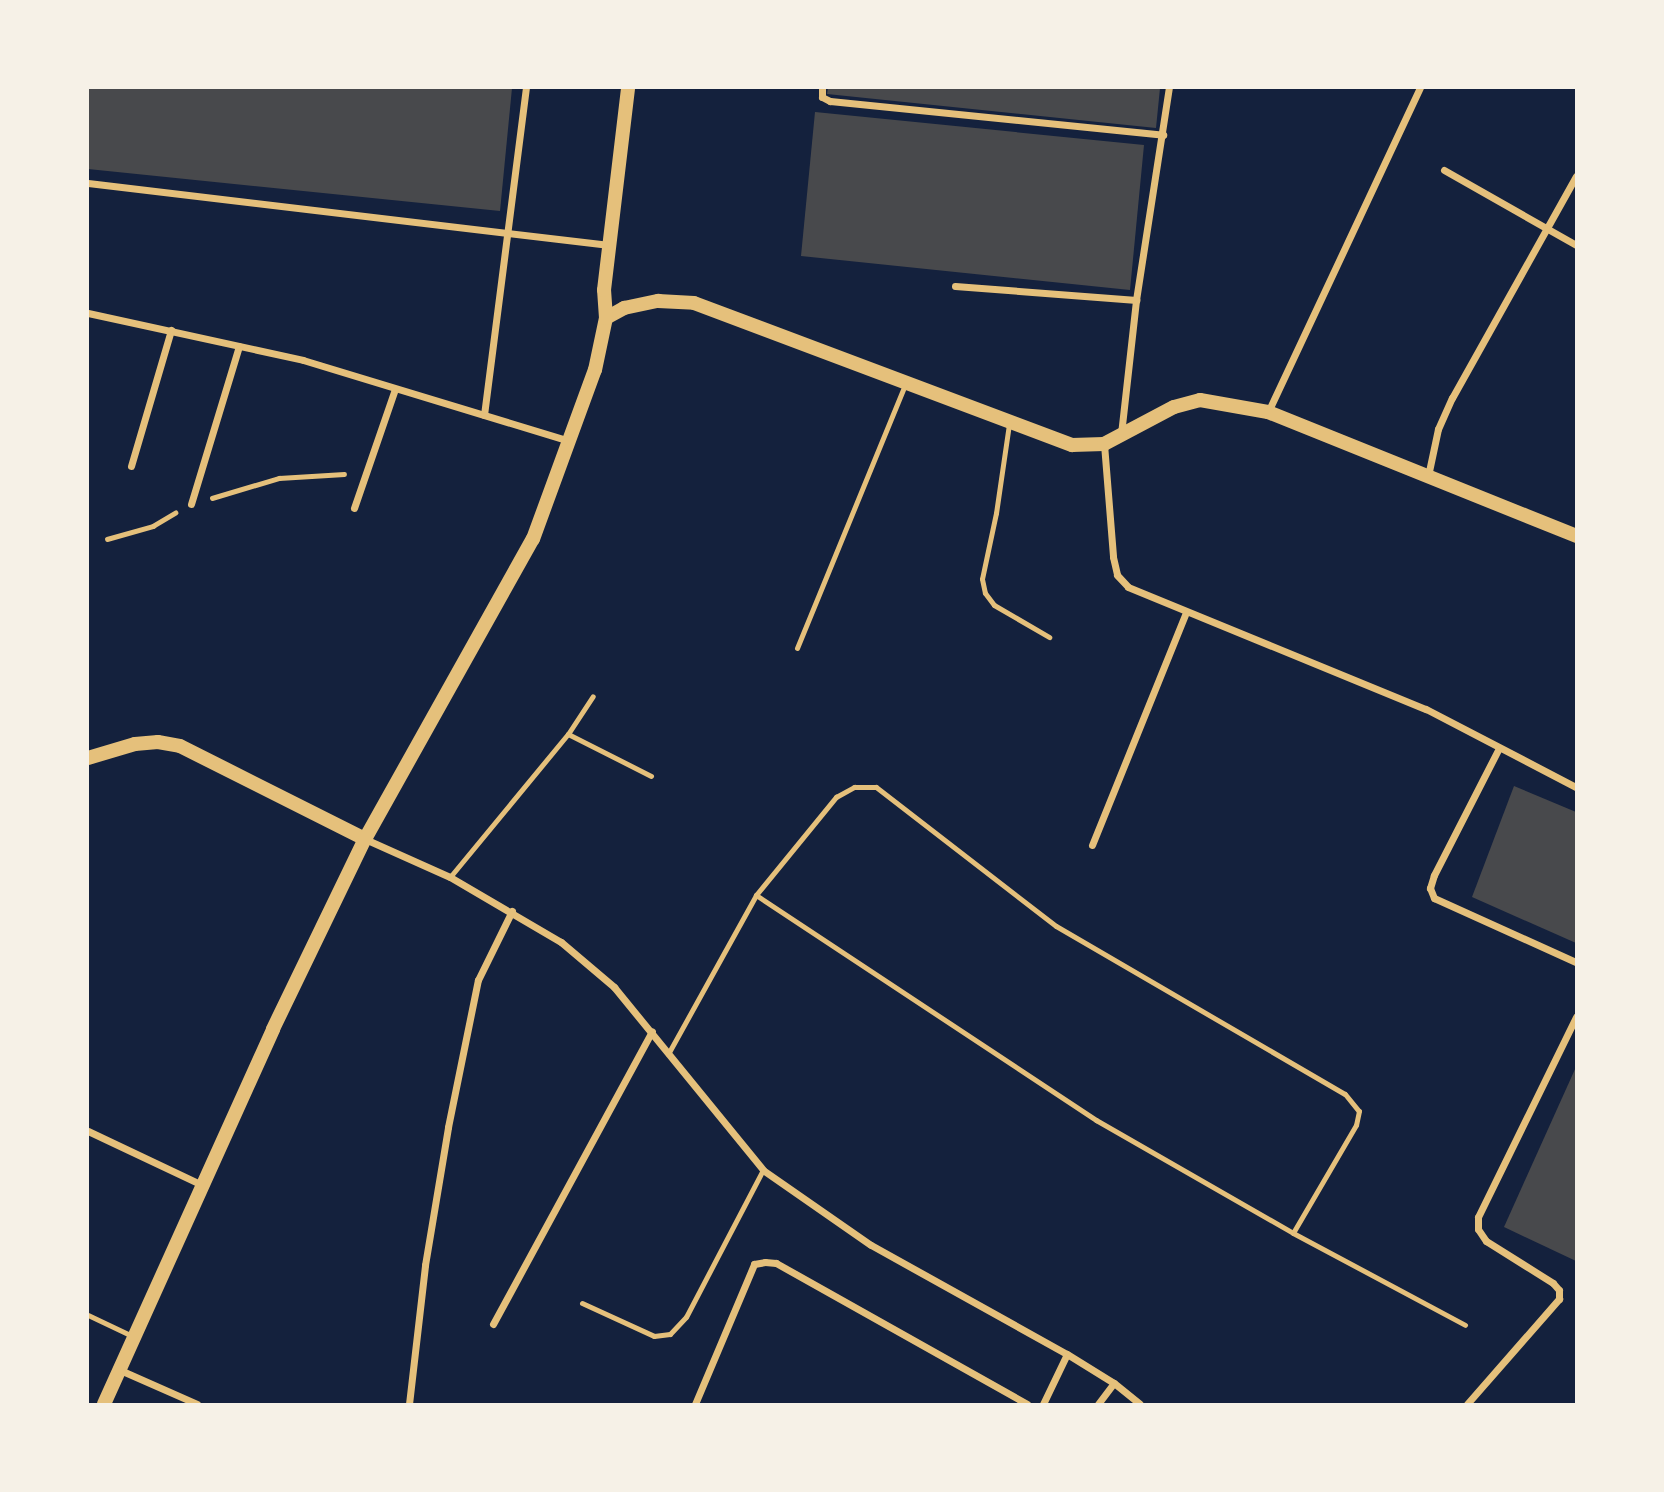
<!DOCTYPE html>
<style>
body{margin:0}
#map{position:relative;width:1664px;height:1492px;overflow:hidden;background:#14213d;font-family:"Nunito Sans",sans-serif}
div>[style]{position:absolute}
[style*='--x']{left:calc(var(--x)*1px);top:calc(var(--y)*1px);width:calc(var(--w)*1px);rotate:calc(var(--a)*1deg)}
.building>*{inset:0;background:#48494c}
.path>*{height:4.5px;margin:-2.25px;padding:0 2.25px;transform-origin:2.25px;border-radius:2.25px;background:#e5c07b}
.service>*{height:5px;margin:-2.5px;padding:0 2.5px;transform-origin:2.5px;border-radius:2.5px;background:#e5c07b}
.minor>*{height:7px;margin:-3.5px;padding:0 3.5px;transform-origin:3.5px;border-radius:3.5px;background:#e5c07b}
.secondary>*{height:14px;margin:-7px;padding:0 7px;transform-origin:7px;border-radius:7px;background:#e5c07b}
span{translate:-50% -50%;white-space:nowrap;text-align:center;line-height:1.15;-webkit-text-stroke:5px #f6f1e7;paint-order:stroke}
.frame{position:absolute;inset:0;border:89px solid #f6f1e7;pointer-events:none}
</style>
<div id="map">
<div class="building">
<i style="clip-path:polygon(88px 88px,512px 88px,500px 211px,88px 169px)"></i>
<i style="clip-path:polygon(828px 88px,1160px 88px,1156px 128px,827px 94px)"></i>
<i style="clip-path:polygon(815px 112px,1144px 145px,1130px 290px,801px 256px)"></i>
<i style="clip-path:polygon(1514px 786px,1576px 812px,1576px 943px,1472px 897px)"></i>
<i style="clip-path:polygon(1576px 1067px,1576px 1261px,1504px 1227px)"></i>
</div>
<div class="path">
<i style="--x:212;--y:498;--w:70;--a:-16.6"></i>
<i style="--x:279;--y:478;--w:65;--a:-3.5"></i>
<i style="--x:107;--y:539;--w:48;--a:-15.8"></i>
<i style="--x:153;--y:526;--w:26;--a:-31"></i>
</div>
<div class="service">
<i style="--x:1009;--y:424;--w:90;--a:98.3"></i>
<i style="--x:996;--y:513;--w:67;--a:102"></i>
<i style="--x:982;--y:579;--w:14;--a:78"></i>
<i style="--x:985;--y:593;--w:15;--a:53"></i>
<i style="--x:994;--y:605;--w:64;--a:30.2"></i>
<i style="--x:797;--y:648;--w:284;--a:-67.7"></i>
<i style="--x:568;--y:734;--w:93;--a:26.8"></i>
<i style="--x:450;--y:877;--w:185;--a:-50.5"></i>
<i style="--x:568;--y:734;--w:45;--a:-56.7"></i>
<i style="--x:756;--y:895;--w:408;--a:33.5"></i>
<i style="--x:1096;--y:1120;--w:227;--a:29.8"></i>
<i style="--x:1293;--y:1233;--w:195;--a:28.1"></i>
<i style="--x:668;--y:1054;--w:182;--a:-61"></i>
<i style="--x:756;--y:895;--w:127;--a:-50.8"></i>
<i style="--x:836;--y:797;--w:21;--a:-29"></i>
<i style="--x:854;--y:787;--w:22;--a:0"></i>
<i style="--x:876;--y:787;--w:227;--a:37.7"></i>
<i style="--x:1056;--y:926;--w:334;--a:30.2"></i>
<i style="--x:1345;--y:1094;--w:22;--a:51"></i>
<i style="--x:1359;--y:1111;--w:14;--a:102"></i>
<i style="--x:1356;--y:1125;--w:125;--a:120.3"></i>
<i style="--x:582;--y:1303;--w:79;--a:24.6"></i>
<i style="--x:654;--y:1336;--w:16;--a:-7"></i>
<i style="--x:670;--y:1334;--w:23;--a:-47"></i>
<i style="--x:686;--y:1317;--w:166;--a:-62.4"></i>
<i style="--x:88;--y:1315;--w:49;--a:25.5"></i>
</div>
<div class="minor">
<i style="--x:822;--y:88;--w:9;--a:90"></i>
<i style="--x:822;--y:97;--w:9;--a:27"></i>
<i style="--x:830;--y:101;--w:335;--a:5.8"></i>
<i style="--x:1444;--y:170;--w:152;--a:29.6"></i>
<i style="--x:88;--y:183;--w:525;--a:6.79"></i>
<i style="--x:955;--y:286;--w:182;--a:4.4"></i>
<i style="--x:88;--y:313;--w:220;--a:12.3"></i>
<i style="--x:303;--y:360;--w:279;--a:16.9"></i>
<i style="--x:1268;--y:412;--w:358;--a:-64.9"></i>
<i style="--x:484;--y:415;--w:330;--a:-82.7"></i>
<i style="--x:1121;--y:434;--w:135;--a:-83.6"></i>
<i style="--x:1136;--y:300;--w:215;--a:-81.2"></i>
<i style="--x:1104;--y:444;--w:113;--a:85.4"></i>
<i style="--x:1113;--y:557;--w:18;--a:77"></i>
<i style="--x:1117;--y:575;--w:16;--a:47"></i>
<i style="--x:1128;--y:587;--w:322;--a:22.3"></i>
<i style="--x:1426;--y:709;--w:169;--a:27.5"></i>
<i style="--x:131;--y:466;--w:142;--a:-73.6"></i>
<i style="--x:1428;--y:476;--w:48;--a:-78"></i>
<i style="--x:1438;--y:429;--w:34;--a:-66"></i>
<i style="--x:1452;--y:398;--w:254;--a:-60.8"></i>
<i style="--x:191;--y:504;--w:165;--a:-73.1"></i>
<i style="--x:354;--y:508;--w:126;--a:-71"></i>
<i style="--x:1499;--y:748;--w:143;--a:117.1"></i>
<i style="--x:1434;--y:875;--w:14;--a:107"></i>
<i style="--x:1430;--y:888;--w:11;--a:68"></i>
<i style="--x:1434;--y:898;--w:156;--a:24.3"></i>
<i style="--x:365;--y:839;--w:93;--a:24.1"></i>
<i style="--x:450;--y:877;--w:129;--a:30.4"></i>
<i style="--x:561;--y:942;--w:70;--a:40.3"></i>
<i style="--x:614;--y:987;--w:236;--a:50.8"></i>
<i style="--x:763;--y:1170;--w:131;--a:34.8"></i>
<i style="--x:871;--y:1245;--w:224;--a:29.1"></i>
<i style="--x:1067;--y:1354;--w:55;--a:31.7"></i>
<i style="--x:1114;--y:1383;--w:33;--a:39"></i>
<i style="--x:1092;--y:845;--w:251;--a:-68"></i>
<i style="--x:88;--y:1131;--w:126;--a:25.3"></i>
<i style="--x:493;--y:1324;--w:333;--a:-61.5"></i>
<i style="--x:120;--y:1370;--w:84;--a:23.8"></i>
<i style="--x:409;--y:1404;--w:140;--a:-83.4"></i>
<i style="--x:425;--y:1265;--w:140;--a:-80.5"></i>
<i style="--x:448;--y:1127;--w:150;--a:-78.5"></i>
<i style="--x:478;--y:980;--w:77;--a:-63.8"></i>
<i style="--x:695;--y:1404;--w:152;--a:-67.1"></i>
<i style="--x:754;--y:1264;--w:11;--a:-10"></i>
<i style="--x:765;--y:1262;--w:11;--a:5"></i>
<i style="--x:776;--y:1263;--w:288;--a:29.3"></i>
<i style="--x:1043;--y:1404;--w:55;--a:-64.4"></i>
<i style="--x:1098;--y:1404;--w:26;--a:-53"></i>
<i style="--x:1467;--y:1404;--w:140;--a:-48.8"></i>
<i style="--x:1559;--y:1299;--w:9;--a:-90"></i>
<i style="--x:1559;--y:1290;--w:9;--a:-131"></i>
<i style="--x:1553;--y:1283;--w:79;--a:-147.9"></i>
<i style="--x:1486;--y:1241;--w:14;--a:-124"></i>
<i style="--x:1478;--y:1229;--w:12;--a:-90"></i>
<i style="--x:1478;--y:1217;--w:223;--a:-63.9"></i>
</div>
<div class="secondary">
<i style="--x:606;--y:318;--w:21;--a:-29"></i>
<i style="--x:624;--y:308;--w:35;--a:-12"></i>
<i style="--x:658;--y:301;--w:36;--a:3"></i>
<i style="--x:694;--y:303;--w:404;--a:20.6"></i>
<i style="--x:1072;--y:445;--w:32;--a:-2"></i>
<i style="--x:1104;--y:444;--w:79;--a:-27.9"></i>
<i style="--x:1174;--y:407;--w:27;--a:-15"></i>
<i style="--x:1200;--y:400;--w:69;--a:10"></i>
<i style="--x:1268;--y:412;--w:332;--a:21.9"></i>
<i style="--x:88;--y:758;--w:49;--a:-16.6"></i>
<i style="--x:135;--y:744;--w:23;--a:-5"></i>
<i style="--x:158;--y:742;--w:22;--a:10"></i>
<i style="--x:180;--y:746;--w:207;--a:26.7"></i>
<i style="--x:104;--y:1404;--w:411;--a:-65.7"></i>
<i style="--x:273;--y:1029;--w:211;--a:-64.2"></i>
<i style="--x:365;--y:839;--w:344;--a:-60.8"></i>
<i style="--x:533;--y:539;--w:180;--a:-69.9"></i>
<i style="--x:595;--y:370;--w:53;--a:-78.1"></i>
<i style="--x:606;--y:318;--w:28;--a:-94"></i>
<i style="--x:604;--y:290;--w:203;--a:-83.2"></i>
</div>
<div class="frame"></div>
</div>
